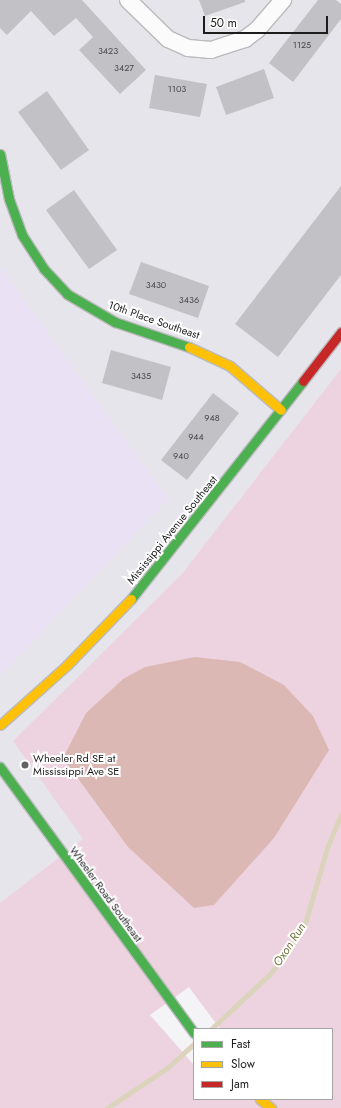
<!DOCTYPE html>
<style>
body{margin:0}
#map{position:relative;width:341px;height:1108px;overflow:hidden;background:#e6e5eb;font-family:Jost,sans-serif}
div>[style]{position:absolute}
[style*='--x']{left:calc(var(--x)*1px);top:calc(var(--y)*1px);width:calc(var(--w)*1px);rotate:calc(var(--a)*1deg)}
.education>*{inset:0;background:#eae1f4}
.park>*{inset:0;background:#edd3df}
.pitch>*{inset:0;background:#dcb8b5}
.pier>*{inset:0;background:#f4f3f6}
.stream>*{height:5px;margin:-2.5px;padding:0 2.5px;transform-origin:2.5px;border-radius:2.5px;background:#dbd3bc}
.building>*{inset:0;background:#c2c1c6}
.roads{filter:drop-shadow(1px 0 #bbbabd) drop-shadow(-1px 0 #bbbabd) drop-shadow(0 1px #bbbabd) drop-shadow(0 -1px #bbbabd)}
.street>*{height:16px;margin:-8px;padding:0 8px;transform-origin:8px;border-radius:8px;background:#fbfbfc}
.fast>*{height:9px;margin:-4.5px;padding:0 4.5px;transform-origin:4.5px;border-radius:4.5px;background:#4caf50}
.slow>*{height:9px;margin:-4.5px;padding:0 4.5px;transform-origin:4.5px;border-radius:4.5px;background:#ffc107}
.jam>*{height:9px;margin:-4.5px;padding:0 4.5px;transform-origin:4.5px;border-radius:4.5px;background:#c62828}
.dots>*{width:11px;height:11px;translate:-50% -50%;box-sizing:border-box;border:2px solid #fff;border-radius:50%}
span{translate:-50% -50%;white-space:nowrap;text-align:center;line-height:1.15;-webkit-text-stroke:4px #fff;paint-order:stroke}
.number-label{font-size:9px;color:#464647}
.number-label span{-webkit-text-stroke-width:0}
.street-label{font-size:11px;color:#1d1d1d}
.poi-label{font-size:11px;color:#1d1d1d}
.left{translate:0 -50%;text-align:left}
.water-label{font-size:12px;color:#74763f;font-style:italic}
.legend{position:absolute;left:193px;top:1028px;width:140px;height:72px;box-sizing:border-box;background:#fff;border:1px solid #a5a5a5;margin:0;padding:5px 7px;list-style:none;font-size:12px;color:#1d1d1d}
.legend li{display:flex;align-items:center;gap:8px;height:20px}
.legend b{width:20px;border:1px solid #a5a5a5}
.scale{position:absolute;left:203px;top:16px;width:125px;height:18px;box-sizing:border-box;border:2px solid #1d1d1d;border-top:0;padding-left:5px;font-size:12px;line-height:14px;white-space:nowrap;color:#1d1d1d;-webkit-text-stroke:3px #fff;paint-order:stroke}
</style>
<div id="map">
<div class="education">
<i style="clip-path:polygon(0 267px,168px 499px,0 676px)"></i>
</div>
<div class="park">
<i style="clip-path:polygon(evenodd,341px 369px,341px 1108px,0 1108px,0 903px,83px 839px,13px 741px,181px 575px,341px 369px,194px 1029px,332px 1029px,332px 1099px,194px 1099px,194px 1029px)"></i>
</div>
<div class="pitch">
<i style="clip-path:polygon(195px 657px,240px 662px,284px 685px,313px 716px,329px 750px,274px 838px,214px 905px,194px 908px,128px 847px,63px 758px,86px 713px,123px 679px,145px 667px)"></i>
</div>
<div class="pier">
<i style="clip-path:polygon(189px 987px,220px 1029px,194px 1029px,194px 1065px,150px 1015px)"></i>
</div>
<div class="stream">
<i style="--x:211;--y:1029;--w:79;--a:-43"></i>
<i style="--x:269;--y:975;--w:32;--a:-51"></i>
<i style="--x:289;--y:950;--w:34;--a:-60"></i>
<i style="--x:306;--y:920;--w:78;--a:-73.7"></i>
<i style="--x:328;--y:845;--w:33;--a:-67"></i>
<i style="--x:107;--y:1108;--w:72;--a:-33.7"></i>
<i style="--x:167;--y:1068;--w:36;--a:-42"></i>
</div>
<div class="building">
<i style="clip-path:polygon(0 0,82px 0,146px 70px,120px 94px,79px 50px,93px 37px,76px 18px,54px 36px,31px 11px,7px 35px,0 28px)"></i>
<i style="clip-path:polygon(199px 0,245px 0,245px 2px,205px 16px)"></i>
<i style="clip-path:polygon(318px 0,336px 0,341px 4px,341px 19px,293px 82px,269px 63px)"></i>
<i style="clip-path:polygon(264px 69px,274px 98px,226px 115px,216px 87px)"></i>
<i style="clip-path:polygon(155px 75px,207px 84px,200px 117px,149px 108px)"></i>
<i style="clip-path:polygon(47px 91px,89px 150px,61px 170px,18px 112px)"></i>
<i style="clip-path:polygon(341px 186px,341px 275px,278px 357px,235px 324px)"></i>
<i style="clip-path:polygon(74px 190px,117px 250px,89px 269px,46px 210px)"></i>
<i style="clip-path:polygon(141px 262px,209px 286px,198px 318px,129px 294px)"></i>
<i style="clip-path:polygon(111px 350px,171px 367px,162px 400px,102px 383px)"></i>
<i style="clip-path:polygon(213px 393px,239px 413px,187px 480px,161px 460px)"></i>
</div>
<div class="roads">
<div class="street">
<i style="--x:128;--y:0;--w:56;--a:44.3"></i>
<i style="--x:168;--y:39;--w:22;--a:24"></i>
<i style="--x:188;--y:48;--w:23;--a:5"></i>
<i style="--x:211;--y:50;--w:36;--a:-18"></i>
<i style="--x:245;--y:39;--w:15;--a:-37"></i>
<i style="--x:257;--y:30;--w:40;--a:-49"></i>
</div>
<div class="fast">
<i style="--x:0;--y:154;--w:46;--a:78.7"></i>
<i style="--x:9;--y:199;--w:38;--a:70"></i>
<i style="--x:22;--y:235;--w:40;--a:57.1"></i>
<i style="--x:44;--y:269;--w:34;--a:47"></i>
<i style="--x:67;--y:294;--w:56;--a:30.3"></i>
<i style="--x:115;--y:322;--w:78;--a:18.7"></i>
<i style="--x:131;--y:599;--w:278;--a:-51.7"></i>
<i style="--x:0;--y:767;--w:329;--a:53.9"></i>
</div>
<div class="slow">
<i style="--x:189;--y:347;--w:45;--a:24.9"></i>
<i style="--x:230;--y:366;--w:67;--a:40.8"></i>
<i style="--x:0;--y:725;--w:90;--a:-41.8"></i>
<i style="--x:67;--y:665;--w:92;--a:-45.9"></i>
<i style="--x:260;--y:1099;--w:14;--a:39"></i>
</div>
<div class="jam">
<i style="--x:303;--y:381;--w:62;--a:-52.2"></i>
</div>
</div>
<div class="dots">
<i style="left:25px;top:765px;background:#636365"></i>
</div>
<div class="number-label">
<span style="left:302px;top:45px">1125</span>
<span style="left:108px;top:51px">3423</span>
<span style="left:124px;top:68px">3427</span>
<span style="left:177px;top:89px">1103</span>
<span style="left:156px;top:285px">3430</span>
<span style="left:189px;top:300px">3436</span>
<span style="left:141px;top:376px">3435</span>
<span style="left:212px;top:418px">948</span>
<span style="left:196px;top:437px">944</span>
<span style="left:181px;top:456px">940</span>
</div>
<div class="street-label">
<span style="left:154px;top:320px;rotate:19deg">10th Place Southeast</span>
<span style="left:172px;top:530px;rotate:-51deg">Mississippi Avenue Southeast</span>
<span style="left:106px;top:894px;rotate:54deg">Wheeler Road Southeast</span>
</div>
<div class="poi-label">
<span class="left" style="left:33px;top:765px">Wheeler Rd SE at<br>Mississippi Ave SE</span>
</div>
<div class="water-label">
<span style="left:290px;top:945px;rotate:-57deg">Oxon Run</span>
</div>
<ul class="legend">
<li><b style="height:5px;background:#4caf50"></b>Fast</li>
<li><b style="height:5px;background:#ffc107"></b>Slow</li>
<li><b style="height:5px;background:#c62828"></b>Jam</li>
</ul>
<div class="scale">50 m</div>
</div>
